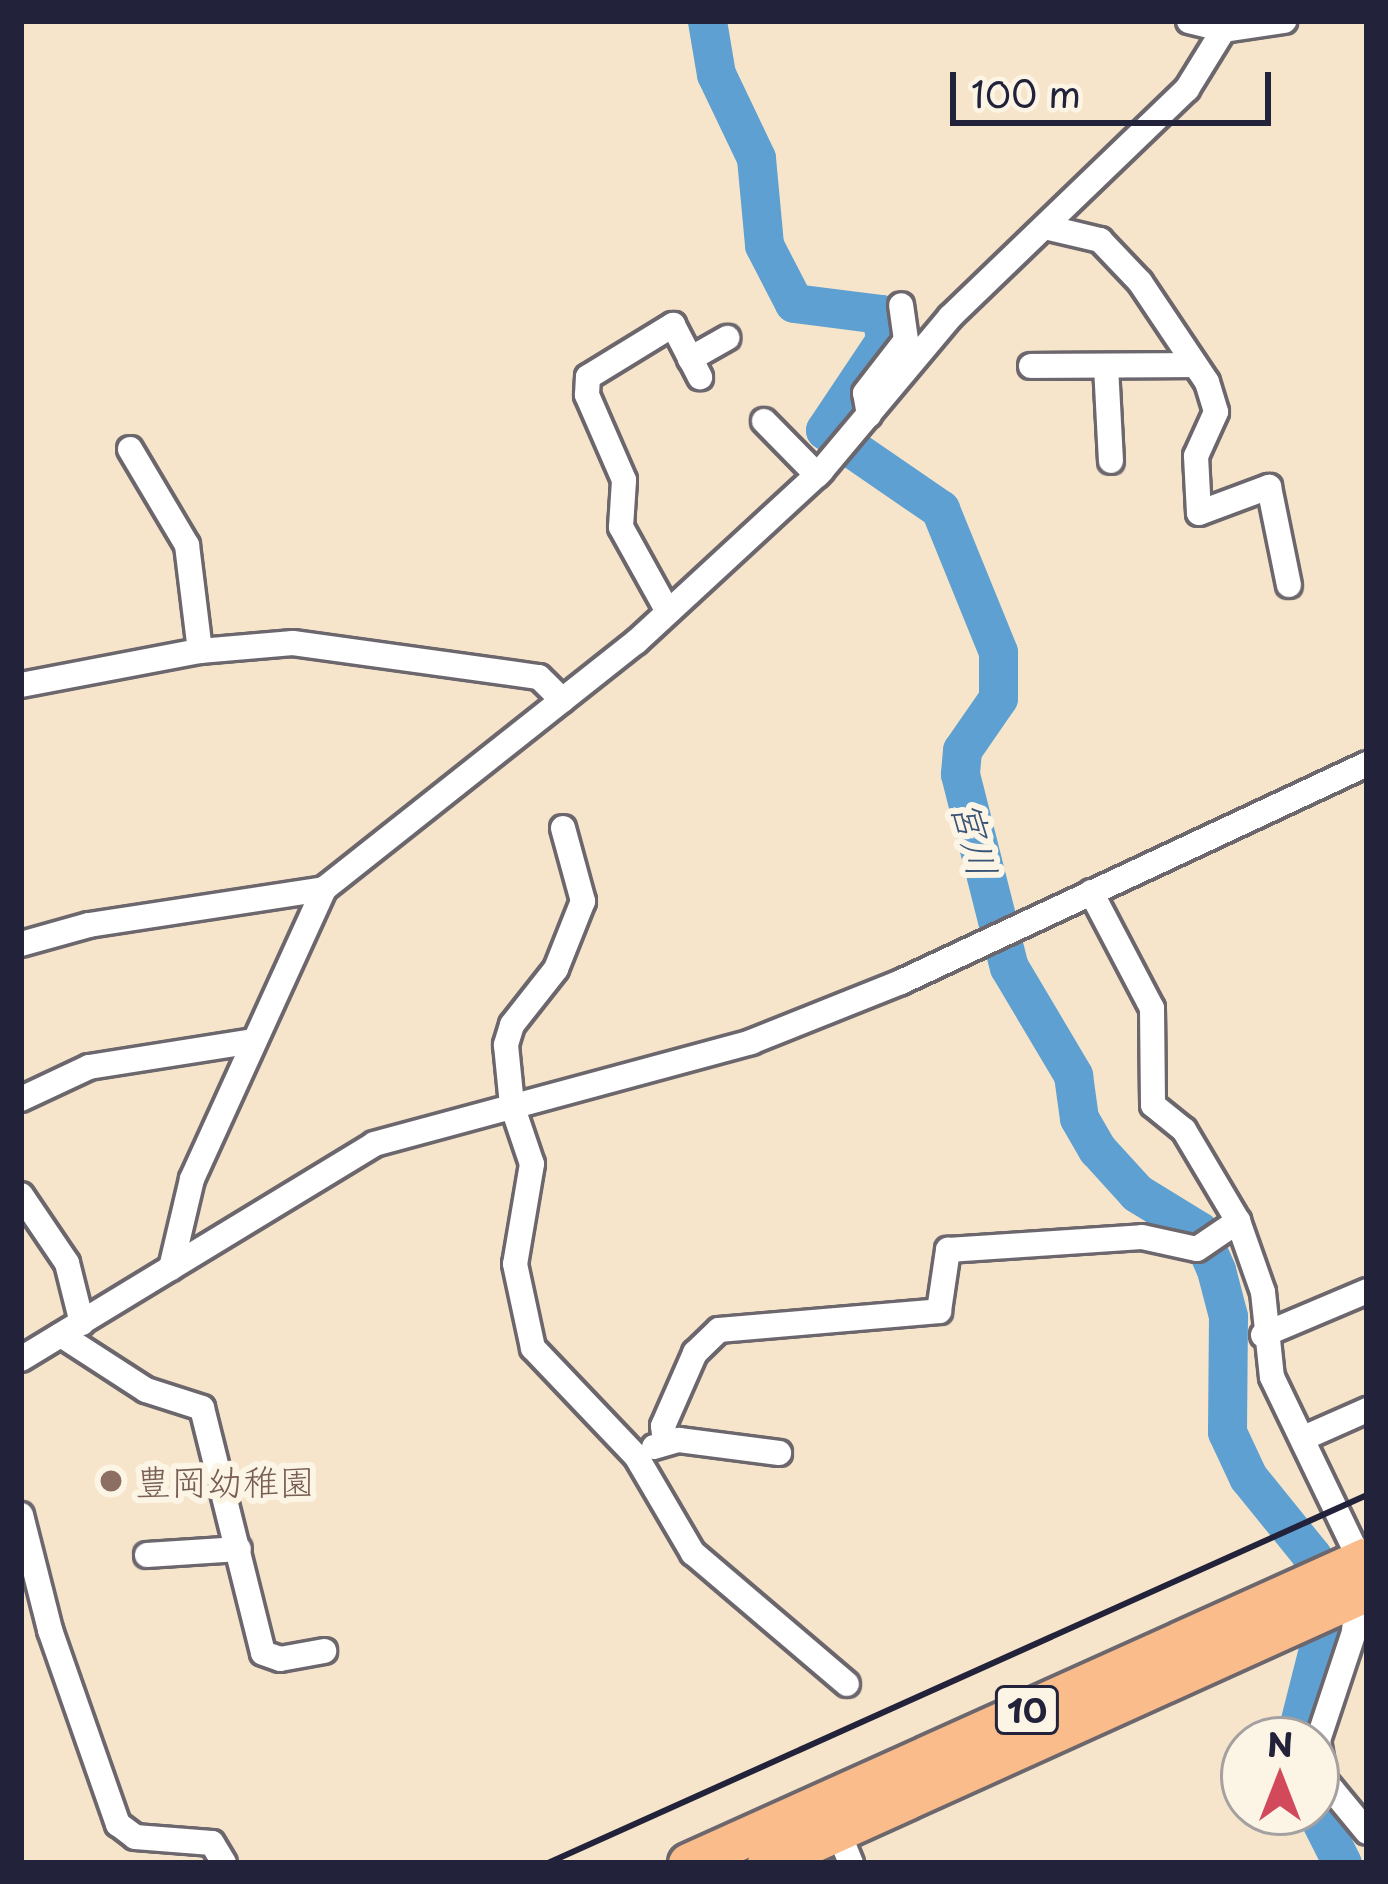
<!DOCTYPE html>
<meta charset="utf-8">
<style>
body{margin:0}
#map{position:relative;width:1388px;height:1884px;overflow:hidden;background:#f6e5cb;font-family:"Playpen Sans","Klee One",sans-serif}
div>[style]{position:absolute}
[style*='--x']{left:calc(var(--x)*1px);top:calc(var(--y)*1px);width:calc(var(--w)*1px);rotate:calc(var(--a)*1deg)}
.river>*{height:39px;margin:-19.5px;padding:0 19.5px;transform-origin:19.5px;border-radius:19.5px;background:#5ea0d1}
.roads{filter:drop-shadow(3px 0 #6c666d) drop-shadow(-3px 0 #6c666d) drop-shadow(0 3px #6c666d) drop-shadow(0 -3px #6c666d)}
.minor>*{height:24px;margin:-12px;padding:0 12px;transform-origin:12px;border-radius:12px;background:#fff}
.trunk>*{height:39px;margin:-19.5px;padding:0 19.5px;transform-origin:19.5px;border-radius:19.5px;background:#fabc8b}
.rail>*{height:6px;margin:-3px;padding:0 3px;transform-origin:3px;border-radius:3px;background:#22223b}
.dots>*{width:33px;height:33px;translate:-50% -50%;box-sizing:border-box;border:6px solid #fcf5e5;border-radius:50%}
span{translate:-50% -50%;white-space:nowrap;text-align:center;line-height:1.15;-webkit-text-stroke:12px #fcf5e5;paint-order:stroke}
.shield-label span{padding:3px 9px;background:#fcf5e5;border:3px solid;border-radius:9px;-webkit-text-stroke-width:0}
.shield-label{font-size:33px;color:#22223b;font-weight:700}
.education-label{font-size:36px;color:#785e54}
.left{translate:0 -50%;text-align:left}
.water-label{font-size:39px;color:#3a5477;font-style:italic}
.frame{position:absolute;inset:0;border:24px solid #22223b;pointer-events:none}
.north{position:absolute;left:1220px;top:1716px;width:120px;height:120px;box-sizing:border-box;background:#fcf5e5;border:3px solid #a5a1a1;border-radius:50%;rotate:0deg;font-size:33px;font-weight:700;line-height:48px;text-align:center;color:#22223b}
.north::after{content:'';display:block;margin:auto;width:42px;height:54px;background:#d1495b;clip-path:polygon(50% 0,100% 100%,50% 72%,0 100%)}
.scale{position:absolute;left:950px;top:72px;width:321px;height:54px;box-sizing:border-box;border:6px solid #22223b;border-top:0;padding-left:15px;font-size:36px;line-height:42px;white-space:nowrap;color:#22223b;-webkit-text-stroke:9px #fcf5e5;paint-order:stroke}
</style>
<div id="map">
<div class="river">
<i style="--x:707;--y:21;--w:54;--a:80.4"></i>
<i style="--x:716;--y:74;--w:93;--a:64.5"></i>
<i style="--x:756;--y:158;--w:87;--a:84.7"></i>
<i style="--x:764;--y:245;--w:65;--a:62.7"></i>
<i style="--x:794;--y:303;--w:88;--a:7.2"></i>
<i style="--x:881;--y:314;--w:26;--a:81"></i>
<i style="--x:885;--y:340;--w:108;--a:123.7"></i>
<i style="--x:825;--y:430;--w:140;--a:34.5"></i>
<i style="--x:940;--y:509;--w:154;--a:67.9"></i>
<i style="--x:998;--y:652;--w:46;--a:90"></i>
<i style="--x:998;--y:698;--w:63;--a:124.7"></i>
<i style="--x:962;--y:750;--w:24;--a:95"></i>
<i style="--x:960;--y:774;--w:199;--a:75.8"></i>
<i style="--x:1009;--y:967;--w:126;--a:59.3"></i>
<i style="--x:1073;--y:1075;--w:43;--a:82.1"></i>
<i style="--x:1079;--y:1118;--w:36;--a:60"></i>
<i style="--x:1097;--y:1149;--w:59;--a:47.7"></i>
<i style="--x:1137;--y:1193;--w:73;--a:31.5"></i>
<i style="--x:1199;--y:1231;--w:43;--a:66.4"></i>
<i style="--x:1216;--y:1270;--w:48;--a:75.4"></i>
<i style="--x:1228;--y:1316;--w:116;--a:90.5"></i>
<i style="--x:1227;--y:1432;--w:50;--a:65"></i>
<i style="--x:1248;--y:1477;--w:102;--a:51"></i>
<i style="--x:1312;--y:1556;--w:85;--a:84.6"></i>
<i style="--x:1320;--y:1641;--w:102;--a:104.2"></i>
<i style="--x:1316;--y:1812;--w:57;--a:63"></i>
</div>
<div class="roads">
<div class="minor">
<i style="--x:1189;--y:21;--w:36;--a:14"></i>
<i style="--x:1224;--y:30;--w:61;--a:-8.5"></i>
<i style="--x:1045;--y:227;--w:57;--a:13.3"></i>
<i style="--x:1100;--y:240;--w:58;--a:46.4"></i>
<i style="--x:1140;--y:282;--w:120;--a:56.2"></i>
<i style="--x:1207;--y:382;--w:31;--a:73"></i>
<i style="--x:1216;--y:412;--w:48;--a:114.4"></i>
<i style="--x:1196;--y:456;--w:57;--a:87"></i>
<i style="--x:1199;--y:513;--w:75;--a:-20.4"></i>
<i style="--x:1269;--y:487;--w:100;--a:78.5"></i>
<i style="--x:690;--y:359;--w:43;--a:-29.6"></i>
<i style="--x:1031;--y:366;--w:164;--a:-0.3"></i>
<i style="--x:1106;--y:366;--w:95;--a:87"></i>
<i style="--x:869;--y:415;--w:22;--a:-100"></i>
<i style="--x:865;--y:393;--w:67;--a:-52.3"></i>
<i style="--x:906;--y:340;--w:35;--a:-98"></i>
<i style="--x:764;--y:421;--w:76;--a:45.5"></i>
<i style="--x:130;--y:449;--w:112;--a:59.3"></i>
<i style="--x:187;--y:545;--w:107;--a:83"></i>
<i style="--x:667;--y:610;--w:95;--a:-119"></i>
<i style="--x:621;--y:527;--w:47;--a:-86.3"></i>
<i style="--x:624;--y:480;--w:93;--a:-113.5"></i>
<i style="--x:587;--y:395;--w:18;--a:-87"></i>
<i style="--x:588;--y:377;--w:100;--a:-31.5"></i>
<i style="--x:673;--y:325;--w:59;--a:62.6"></i>
<i style="--x:21;--y:685;--w:182;--a:-10.8"></i>
<i style="--x:200;--y:651;--w:93;--a:-4.9"></i>
<i style="--x:293;--y:643;--w:248;--a:7.9"></i>
<i style="--x:539;--y:677;--w:33;--a:45"></i>
<i style="--x:563;--y:828;--w:76;--a:74.7"></i>
<i style="--x:583;--y:901;--w:73;--a:111.7"></i>
<i style="--x:556;--y:969;--w:71;--a:128.2"></i>
<i style="--x:512;--y:1025;--w:21;--a:107"></i>
<i style="--x:506;--y:1045;--w:60;--a:84.3"></i>
<i style="--x:512;--y:1105;--w:62;--a:71.3"></i>
<i style="--x:532;--y:1164;--w:101;--a:99.6"></i>
<i style="--x:515;--y:1264;--w:86;--a:77.9"></i>
<i style="--x:533;--y:1348;--w:149;--a:46.4"></i>
<i style="--x:636;--y:1456;--w:113;--a:59.6"></i>
<i style="--x:693;--y:1553;--w:202;--a:40.4"></i>
<i style="--x:1091;--y:892;--w:131;--a:62.3"></i>
<i style="--x:1152;--y:1008;--w:97;--a:89.4"></i>
<i style="--x:1153;--y:1105;--w:40;--a:39"></i>
<i style="--x:1184;--y:1130;--w:106;--a:59.3"></i>
<i style="--x:1238;--y:1221;--w:75;--a:70.6"></i>
<i style="--x:1263;--y:1292;--w:85;--a:84"></i>
<i style="--x:1272;--y:1377;--w:203;--a:64.3"></i>
<i style="--x:1360;--y:1560;--w:72;--a:94.8"></i>
<i style="--x:1354;--y:1632;--w:114;--a:108.4"></i>
<i style="--x:1318;--y:1740;--w:42;--a:80.3"></i>
<i style="--x:1325;--y:1781;--w:66;--a:50.5"></i>
<i style="--x:21;--y:944;--w:71;--a:-15.6"></i>
<i style="--x:89;--y:925;--w:238;--a:-8.7"></i>
<i style="--x:21;--y:1099;--w:75;--a:-25.2"></i>
<i style="--x:89;--y:1067;--w:166;--a:-9"></i>
<i style="--x:21;--y:1195;--w:82;--a:55.9"></i>
<i style="--x:67;--y:1263;--w:62;--a:76"></i>
<i style="--x:171;--y:1268;--w:91;--a:-76.7"></i>
<i style="--x:192;--y:1179;--w:319;--a:-65.5"></i>
<i style="--x:324;--y:889;--w:398;--a:-38.4"></i>
<i style="--x:636;--y:642;--w:252;--a:-42.7"></i>
<i style="--x:821;--y:471;--w:201;--a:-50"></i>
<i style="--x:950;--y:317;--w:329;--a:-43.9"></i>
<i style="--x:1187;--y:89;--w:80;--a:-58.3"></i>
<i style="--x:61;--y:1335;--w:101;--a:32.9"></i>
<i style="--x:146;--y:1390;--w:59;--a:17.8"></i>
<i style="--x:202;--y:1408;--w:252;--a:76"></i>
<i style="--x:263;--y:1653;--w:18;--a:19"></i>
<i style="--x:280;--y:1659;--w:45;--a:-10.3"></i>
<i style="--x:1263;--y:1335;--w:113;--a:-22.9"></i>
<i style="--x:21;--y:1359;--w:413;--a:-31.3"></i>
<i style="--x:374;--y:1144;--w:391;--a:-15.1"></i>
<i style="--x:751;--y:1042;--w:162;--a:-21.8"></i>
<i style="--x:901;--y:982;--w:514;--a:-25.07"></i>
<i style="--x:1306;--y:1437;--w:67;--a:-23.9"></i>
<i style="--x:665;--y:1442;--w:16;--a:-97"></i>
<i style="--x:663;--y:1426;--w:80;--a:-66.3"></i>
<i style="--x:695;--y:1353;--w:33;--a:-44"></i>
<i style="--x:719;--y:1330;--w:221;--a:-4.9"></i>
<i style="--x:939;--y:1311;--w:62;--a:-81.6"></i>
<i style="--x:948;--y:1250;--w:194;--a:-3.8"></i>
<i style="--x:1142;--y:1237;--w:56;--a:12.3"></i>
<i style="--x:1197;--y:1249;--w:50;--a:-34.3"></i>
<i style="--x:654;--y:1447;--w:26;--a:-16"></i>
<i style="--x:679;--y:1440;--w:101;--a:7.4"></i>
<i style="--x:21;--y:1515;--w:119;--a:75.8"></i>
<i style="--x:50;--y:1630;--w:206;--a:70.7"></i>
<i style="--x:118;--y:1824;--w:21;--a:37"></i>
<i style="--x:135;--y:1837;--w:77;--a:4.5"></i>
<i style="--x:212;--y:1843;--w:23;--a:59"></i>
<i style="--x:147;--y:1555;--w:92;--a:-3.7"></i>
<i style="--x:833;--y:1819;--w:48;--a:67.8"></i>
</div>
<div class="trunk">
<i style="--x:688;--y:1863;--w:745;--a:-24.26"></i>
<i style="--x:767;--y:1863;--w:659;--a:-24.39"></i>
</div>
</div>
<div class="rail">
<i style="--x:548;--y:1863;--w:898;--a:-24.2"></i>
</div>
<div class="dots">
<i style="left:111px;top:1481px;background:#8d6e63"></i>
</div>
<div class="shield-label">
<span style="left:1027px;top:1710px">10</span>
</div>
<div class="education-label">
<span class="left" style="left:135px;top:1481px">豊岡幼稚園</span>
</div>
<div class="water-label">
<span style="left:976px;top:838px;rotate:76deg">宮川</span>
</div>
<div class="frame"></div>
<div class="north">N</div>
<div class="scale">100 m</div>
</div>
